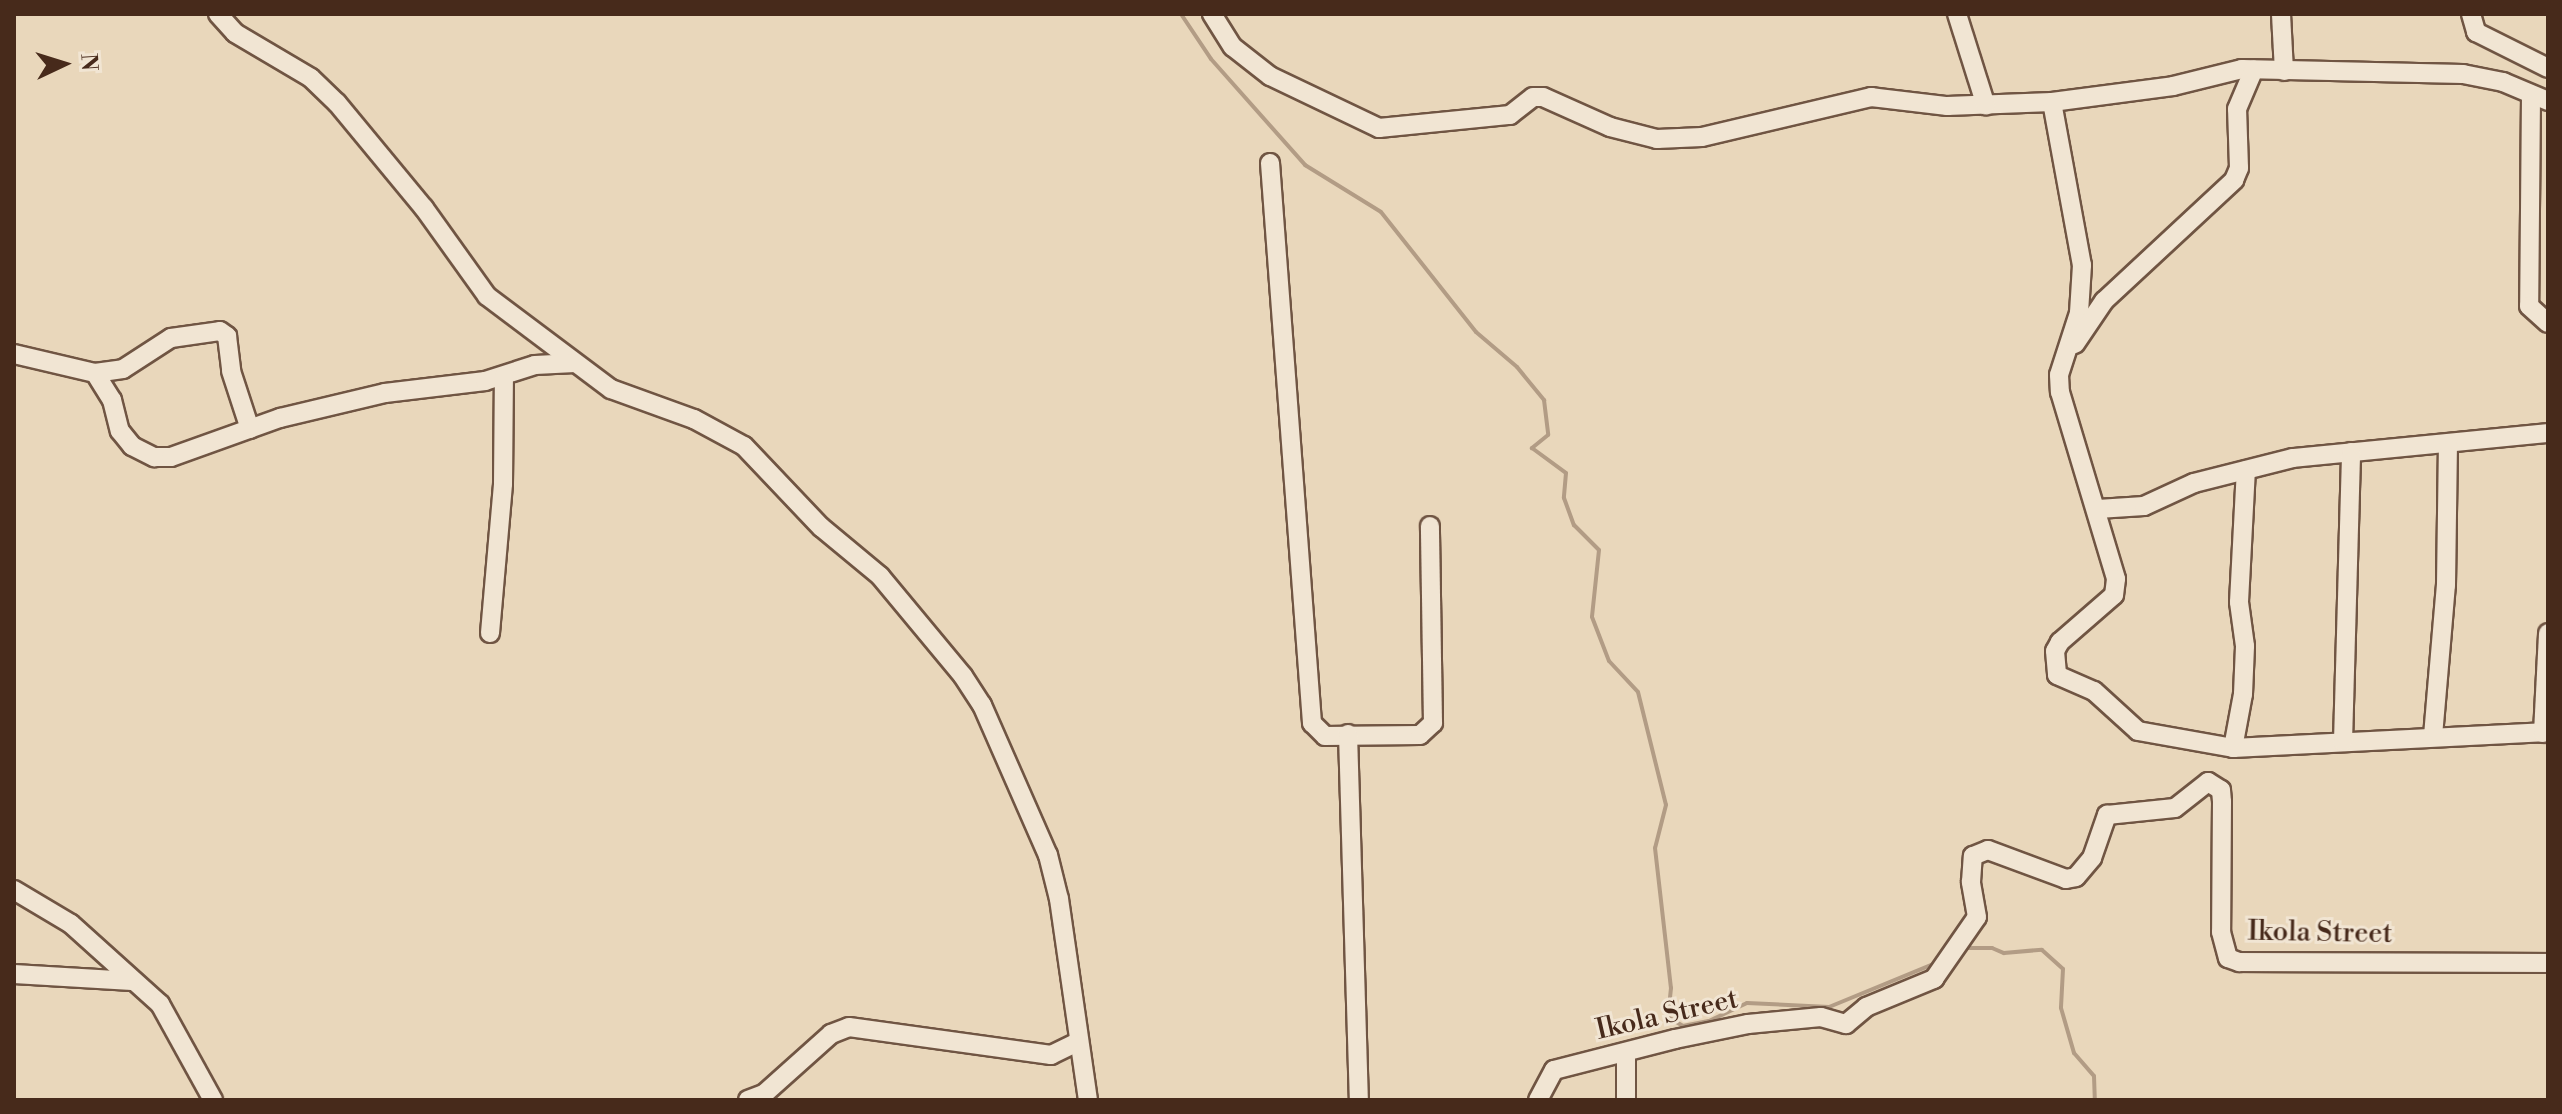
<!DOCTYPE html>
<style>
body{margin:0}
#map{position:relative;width:2562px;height:1114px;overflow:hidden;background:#e9d7bb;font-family:"Libre Bodoni",serif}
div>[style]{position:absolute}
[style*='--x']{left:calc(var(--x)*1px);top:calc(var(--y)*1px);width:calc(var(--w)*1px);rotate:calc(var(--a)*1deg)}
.stream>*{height:4px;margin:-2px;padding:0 2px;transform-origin:2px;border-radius:2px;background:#b29c85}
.roads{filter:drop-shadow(2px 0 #705543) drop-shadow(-2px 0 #705543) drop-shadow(0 2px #705543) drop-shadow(0 -2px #705543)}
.minor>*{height:18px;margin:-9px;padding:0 9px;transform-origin:9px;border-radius:9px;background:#f1e5d3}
span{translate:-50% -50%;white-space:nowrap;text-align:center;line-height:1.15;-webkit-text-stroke:6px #f1e5d3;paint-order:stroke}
.street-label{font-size:28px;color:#472a1b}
.frame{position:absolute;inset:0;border:16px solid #472a1b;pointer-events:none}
.north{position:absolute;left:24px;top:24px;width:80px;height:80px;-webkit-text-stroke:6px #f1e5d3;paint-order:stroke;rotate:86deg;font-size:22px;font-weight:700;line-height:32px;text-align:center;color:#472a1b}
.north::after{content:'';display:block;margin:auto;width:28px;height:36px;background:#472a1b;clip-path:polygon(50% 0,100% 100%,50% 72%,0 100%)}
</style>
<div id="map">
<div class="stream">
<i style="--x:1181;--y:14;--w:54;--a:56.3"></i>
<i style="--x:1211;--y:59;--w:142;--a:48.4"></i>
<i style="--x:1305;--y:165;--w:89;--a:31.7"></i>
<i style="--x:1381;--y:212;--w:153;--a:51.6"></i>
<i style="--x:1476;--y:332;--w:54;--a:40.5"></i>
<i style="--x:1517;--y:367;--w:43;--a:50.7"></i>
<i style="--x:1544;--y:400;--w:35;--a:83"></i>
<i style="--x:1548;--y:435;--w:21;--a:141"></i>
<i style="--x:1532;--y:448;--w:42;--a:36.3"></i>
<i style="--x:1566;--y:473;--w:25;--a:95"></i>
<i style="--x:1564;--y:498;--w:29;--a:70"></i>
<i style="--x:1574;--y:525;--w:35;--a:45"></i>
<i style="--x:1599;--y:550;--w:67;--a:96"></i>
<i style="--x:1592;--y:617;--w:47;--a:68.9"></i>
<i style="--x:1609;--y:661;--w:42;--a:46.9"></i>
<i style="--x:1638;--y:692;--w:116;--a:76.1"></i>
<i style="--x:1666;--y:805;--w:44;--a:104.3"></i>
<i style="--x:1655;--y:848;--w:141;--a:83.5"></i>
<i style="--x:1671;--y:988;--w:29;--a:96"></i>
<i style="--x:1668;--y:1017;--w:17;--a:31"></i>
<i style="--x:1683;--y:1026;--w:26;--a:-11"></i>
<i style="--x:1709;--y:1021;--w:42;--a:-25.3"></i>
<i style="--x:1747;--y:1003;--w:82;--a:2.8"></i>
<i style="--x:1829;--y:1007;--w:116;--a:-22.4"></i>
<i style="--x:1963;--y:948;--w:29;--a:0"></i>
<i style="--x:1992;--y:948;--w:13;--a:23"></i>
<i style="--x:2004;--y:953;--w:38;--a:-5"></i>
<i style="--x:2042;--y:950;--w:28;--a:42"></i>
<i style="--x:2063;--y:969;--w:39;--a:93"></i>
<i style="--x:2061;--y:1008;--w:47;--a:73.9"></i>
<i style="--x:2074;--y:1053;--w:30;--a:49"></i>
<i style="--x:2094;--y:1076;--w:24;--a:88"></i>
</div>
<div class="roads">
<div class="minor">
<i style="--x:218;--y:14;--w:25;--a:48"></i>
<i style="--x:235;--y:33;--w:88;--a:30.6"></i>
<i style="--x:311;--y:78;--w:36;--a:44"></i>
<i style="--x:337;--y:103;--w:136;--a:50.4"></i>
<i style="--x:424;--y:208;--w:108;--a:54.4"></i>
<i style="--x:487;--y:296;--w:155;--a:36.9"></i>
<i style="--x:611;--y:389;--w:88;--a:19.9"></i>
<i style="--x:694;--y:419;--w:57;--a:28.4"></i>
<i style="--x:744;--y:446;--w:112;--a:46.5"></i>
<i style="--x:821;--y:527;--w:77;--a:39.7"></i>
<i style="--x:880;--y:576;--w:130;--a:50.3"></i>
<i style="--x:963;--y:676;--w:35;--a:57"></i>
<i style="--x:982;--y:705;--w:164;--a:66.3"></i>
<i style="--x:1048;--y:855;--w:45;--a:76"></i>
<i style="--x:1059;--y:899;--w:203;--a:81.8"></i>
<i style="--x:1212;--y:14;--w:39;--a:58"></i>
<i style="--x:1233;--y:47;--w:47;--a:38.1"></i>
<i style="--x:1270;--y:76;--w:121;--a:25.5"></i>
<i style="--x:1379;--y:128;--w:132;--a:-5.7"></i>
<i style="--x:1510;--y:115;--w:29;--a:-38"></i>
<i style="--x:1533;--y:97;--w:10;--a:0"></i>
<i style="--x:1543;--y:97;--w:73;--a:24.1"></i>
<i style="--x:1610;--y:127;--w:49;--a:14.3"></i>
<i style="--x:1657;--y:139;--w:45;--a:-2.5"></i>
<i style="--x:1702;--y:137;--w:174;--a:-13.3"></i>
<i style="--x:1871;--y:97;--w:77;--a:6.8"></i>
<i style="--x:1947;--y:106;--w:105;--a:-2.2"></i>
<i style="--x:2052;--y:102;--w:122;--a:-7.5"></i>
<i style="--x:2173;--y:86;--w:71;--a:-13.8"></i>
<i style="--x:2242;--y:69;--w:221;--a:1.3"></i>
<i style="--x:2463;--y:74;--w:41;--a:11.3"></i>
<i style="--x:2503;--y:82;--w:49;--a:22.9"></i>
<i style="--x:1957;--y:14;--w:96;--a:72.5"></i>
<i style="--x:2281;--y:14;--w:57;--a:87"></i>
<i style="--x:2471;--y:14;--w:19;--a:74"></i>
<i style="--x:2476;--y:32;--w:80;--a:26.6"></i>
<i style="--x:2531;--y:96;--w:210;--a:90.5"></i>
<i style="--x:2529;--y:306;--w:25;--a:42"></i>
<i style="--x:2052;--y:102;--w:166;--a:79.6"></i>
<i style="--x:2082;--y:265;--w:48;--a:93.6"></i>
<i style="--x:2079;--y:313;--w:65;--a:107.9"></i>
<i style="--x:2059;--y:375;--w:17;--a:87"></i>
<i style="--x:2060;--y:392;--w:195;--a:73.3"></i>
<i style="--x:2116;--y:579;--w:16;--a:97"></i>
<i style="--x:2114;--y:595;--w:72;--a:139"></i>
<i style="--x:2060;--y:642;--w:10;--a:119"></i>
<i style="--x:2055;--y:651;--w:24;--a:85"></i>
<i style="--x:2057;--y:675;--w:40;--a:23.4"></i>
<i style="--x:2094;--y:691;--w:59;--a:42.3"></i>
<i style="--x:2138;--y:731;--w:97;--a:10.1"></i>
<i style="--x:2233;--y:748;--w:315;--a:-2.9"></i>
<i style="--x:1270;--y:163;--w:562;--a:85.71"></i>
<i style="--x:1312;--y:723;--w:18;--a:45"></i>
<i style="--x:1325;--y:736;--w:95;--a:-0.6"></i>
<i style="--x:1420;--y:735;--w:18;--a:-43"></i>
<i style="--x:1433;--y:723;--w:197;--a:-90.9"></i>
<i style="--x:2075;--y:344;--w:52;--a:-56"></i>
<i style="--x:2104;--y:301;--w:178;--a:-42.9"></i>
<i style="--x:2234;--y:180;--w:13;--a:-67"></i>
<i style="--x:2239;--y:168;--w:59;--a:-91.9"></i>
<i style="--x:2237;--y:109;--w:43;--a:-67"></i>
<i style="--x:14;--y:354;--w:83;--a:13.2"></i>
<i style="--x:95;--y:373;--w:32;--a:58"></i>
<i style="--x:112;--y:400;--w:32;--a:76"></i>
<i style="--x:120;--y:431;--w:19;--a:51"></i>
<i style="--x:132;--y:446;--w:25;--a:27"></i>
<i style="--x:154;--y:457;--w:17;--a:0"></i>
<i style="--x:171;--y:457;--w:116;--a:-19.7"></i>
<i style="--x:280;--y:418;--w:108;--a:-13.4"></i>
<i style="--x:385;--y:393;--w:101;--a:-6.8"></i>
<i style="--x:485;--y:381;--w:52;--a:-17.7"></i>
<i style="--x:535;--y:365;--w:40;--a:-2.9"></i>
<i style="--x:95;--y:373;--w:28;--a:-8"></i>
<i style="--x:123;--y:369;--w:57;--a:-32.9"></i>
<i style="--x:171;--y:338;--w:49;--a:-8.1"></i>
<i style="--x:220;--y:331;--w:9;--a:36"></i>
<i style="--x:227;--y:336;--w:35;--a:83"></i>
<i style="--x:231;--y:371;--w:61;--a:71.9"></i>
<i style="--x:2098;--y:509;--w:46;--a:-3.7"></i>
<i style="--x:2144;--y:506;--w:55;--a:-24.7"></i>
<i style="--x:2194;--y:483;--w:102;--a:-14.2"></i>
<i style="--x:2293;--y:458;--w:256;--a:-5.6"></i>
<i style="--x:490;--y:633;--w:150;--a:-85"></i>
<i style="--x:503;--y:484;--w:108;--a:-89.5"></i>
<i style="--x:2543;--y:733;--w:100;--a:-87.1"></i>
<i style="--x:1348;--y:734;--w:366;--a:88.3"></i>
<i style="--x:2433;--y:736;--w:152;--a:-85.1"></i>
<i style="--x:2446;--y:585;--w:139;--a:-89.2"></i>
<i style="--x:2343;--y:742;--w:290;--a:-88.4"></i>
<i style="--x:2233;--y:748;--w:55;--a:-79.5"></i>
<i style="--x:2243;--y:694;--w:48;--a:-87.6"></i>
<i style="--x:2245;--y:646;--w:44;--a:-97.8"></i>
<i style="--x:2239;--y:602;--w:132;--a:-87"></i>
<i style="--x:14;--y:890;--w:66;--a:30.8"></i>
<i style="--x:71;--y:924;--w:120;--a:42"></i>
<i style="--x:160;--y:1004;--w:110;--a:61.1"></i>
<i style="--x:14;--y:974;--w:118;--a:3.4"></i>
<i style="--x:748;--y:1100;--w:17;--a:-21"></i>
<i style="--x:764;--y:1094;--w:90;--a:-41.8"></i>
<i style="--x:831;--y:1034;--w:19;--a:-21"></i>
<i style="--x:849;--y:1027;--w:204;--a:7.9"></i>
<i style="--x:1051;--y:1055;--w:28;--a:-26"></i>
<i style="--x:1538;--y:1100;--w:34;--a:-62"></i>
<i style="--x:1554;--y:1070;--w:125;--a:-14.4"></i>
<i style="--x:1675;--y:1039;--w:75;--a:-11.6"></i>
<i style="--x:1748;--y:1024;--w:73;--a:-5.5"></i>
<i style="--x:1821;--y:1017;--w:26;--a:16"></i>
<i style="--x:1846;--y:1024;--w:26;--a:-40"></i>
<i style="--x:1866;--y:1007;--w:74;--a:-22.4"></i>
<i style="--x:1934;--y:979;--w:75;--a:-55.3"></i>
<i style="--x:1977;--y:917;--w:36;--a:-100"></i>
<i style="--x:1971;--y:882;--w:26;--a:-86"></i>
<i style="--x:1973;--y:856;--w:16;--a:-22"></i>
<i style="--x:1988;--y:850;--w:83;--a:20.4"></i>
<i style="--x:2066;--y:879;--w:10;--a:-11"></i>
<i style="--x:2076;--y:877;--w:25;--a:-50"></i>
<i style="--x:2092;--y:858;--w:46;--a:-70.8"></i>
<i style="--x:2107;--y:815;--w:68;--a:-5.9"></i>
<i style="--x:2175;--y:808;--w:42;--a:-38.2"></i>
<i style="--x:2208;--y:782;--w:15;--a:32"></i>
<i style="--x:2221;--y:790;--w:12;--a:85"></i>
<i style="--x:2222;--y:802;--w:130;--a:90.4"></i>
<i style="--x:2221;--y:932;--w:27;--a:75"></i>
<i style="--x:2228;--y:958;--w:12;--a:20"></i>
<i style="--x:2239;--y:962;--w:309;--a:0.2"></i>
<i style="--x:1626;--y:1100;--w:47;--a:-90"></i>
</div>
</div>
<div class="street-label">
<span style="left:2320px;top:933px;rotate:1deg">Ikola Street</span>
<span style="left:1667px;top:1015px;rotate:-13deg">Ikola Street</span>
</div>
<div class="frame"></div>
<div class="north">N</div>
</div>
